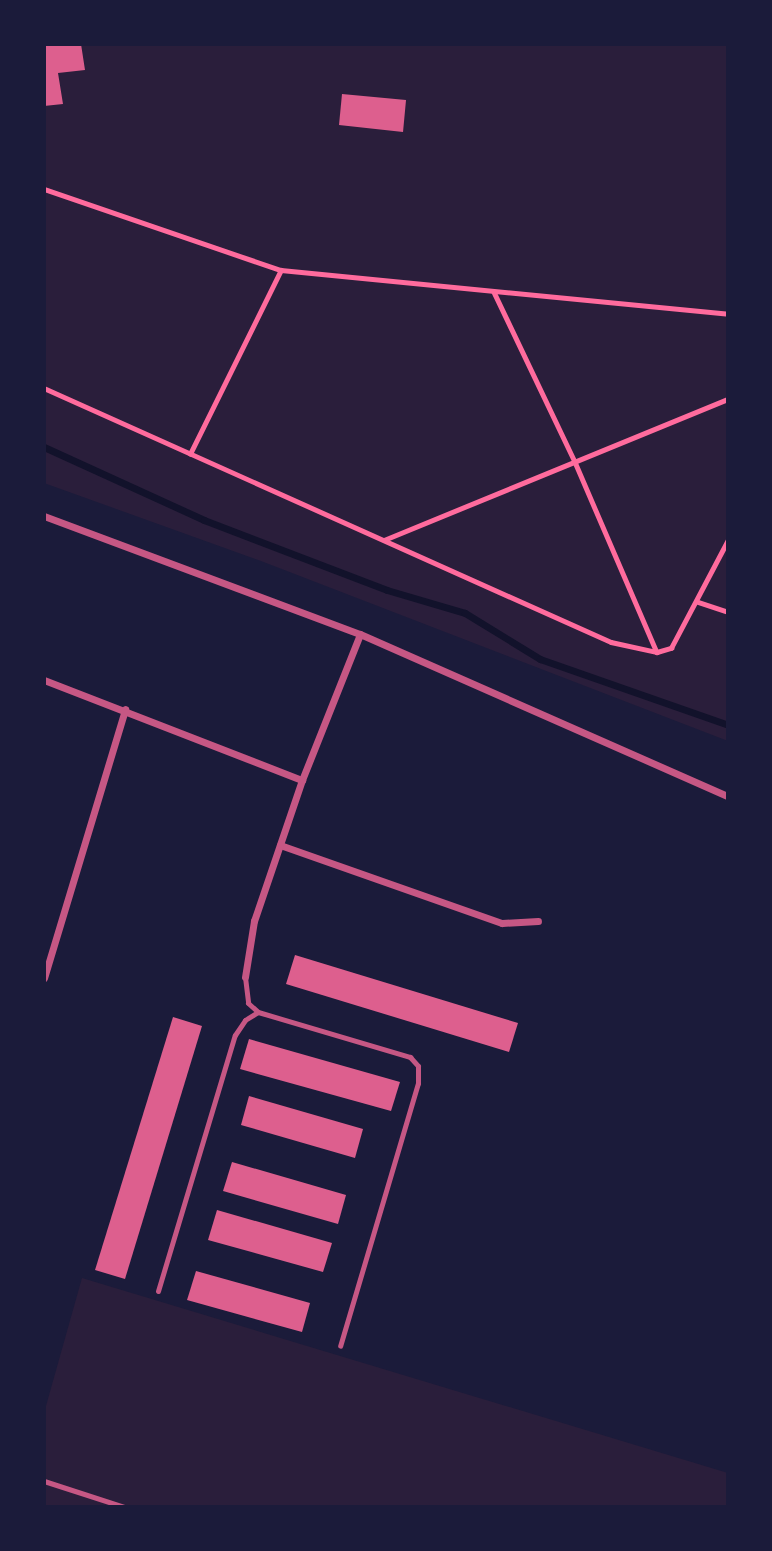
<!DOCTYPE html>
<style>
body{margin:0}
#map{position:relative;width:772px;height:1551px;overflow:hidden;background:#1b1b3a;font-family:"DM Sans",sans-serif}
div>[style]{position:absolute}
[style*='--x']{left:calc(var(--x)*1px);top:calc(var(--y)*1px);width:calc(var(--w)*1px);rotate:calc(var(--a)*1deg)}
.green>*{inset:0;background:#2a1e3b}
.stream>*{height:7px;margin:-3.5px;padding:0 3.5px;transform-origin:3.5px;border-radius:3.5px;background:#12122b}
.building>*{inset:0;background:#dd5f8e}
.path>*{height:4.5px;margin:-2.25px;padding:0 2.25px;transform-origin:2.25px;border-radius:2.25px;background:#ff6b9d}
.service>*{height:5px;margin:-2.5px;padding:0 2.5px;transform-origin:2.5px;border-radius:2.5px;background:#c65784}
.minor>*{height:7px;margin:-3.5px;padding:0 3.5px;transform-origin:3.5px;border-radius:3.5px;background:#c65784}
span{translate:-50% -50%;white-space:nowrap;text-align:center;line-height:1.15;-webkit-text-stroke:5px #1b1b3a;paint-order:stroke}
.frame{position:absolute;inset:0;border:46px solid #1b1b3a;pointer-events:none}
</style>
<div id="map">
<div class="green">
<i style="clip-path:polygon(44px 44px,728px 44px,728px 741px,261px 561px,44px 483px)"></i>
<i style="clip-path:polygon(82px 1278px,728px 1473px,728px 1507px,44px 1507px,44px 1413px)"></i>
</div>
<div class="stream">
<i style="--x:44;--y:447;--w:176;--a:24.5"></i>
<i style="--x:204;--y:520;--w:196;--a:20.9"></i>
<i style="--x:387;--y:590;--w:81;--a:16.4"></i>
<i style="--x:465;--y:613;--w:88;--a:31.5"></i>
<i style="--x:540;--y:659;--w:199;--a:19.3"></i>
</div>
<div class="building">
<i style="clip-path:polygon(44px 44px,81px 44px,85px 70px,58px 73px,63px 104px,44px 106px)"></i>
<i style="clip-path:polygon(342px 94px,406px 100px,403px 132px,339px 125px)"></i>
<i style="clip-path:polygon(295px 955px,518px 1023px,509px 1052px,286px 984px)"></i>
<i style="clip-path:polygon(173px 1017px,202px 1026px,125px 1279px,95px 1270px)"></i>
<i style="clip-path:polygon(249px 1039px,400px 1082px,391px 1111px,240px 1069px)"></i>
<i style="clip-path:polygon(249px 1096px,363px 1129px,355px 1158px,241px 1125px)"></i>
<i style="clip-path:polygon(232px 1162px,346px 1195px,338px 1224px,223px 1191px)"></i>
<i style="clip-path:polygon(217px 1210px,332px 1243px,323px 1272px,208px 1240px)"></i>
<i style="clip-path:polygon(196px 1271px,310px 1303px,302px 1332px,187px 1300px)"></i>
</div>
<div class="path">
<i style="--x:44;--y:189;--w:250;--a:18.9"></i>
<i style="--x:281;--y:270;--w:449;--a:5.6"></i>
<i style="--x:494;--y:292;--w:188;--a:64.5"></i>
<i style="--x:575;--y:462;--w:207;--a:66.7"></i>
<i style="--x:44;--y:388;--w:621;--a:24.13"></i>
<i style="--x:611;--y:642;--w:47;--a:12.3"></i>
<i style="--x:657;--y:652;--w:15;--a:-16"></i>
<i style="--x:671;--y:648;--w:122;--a:-62.2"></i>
<i style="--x:190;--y:454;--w:205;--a:-63.7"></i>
<i style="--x:384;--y:540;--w:372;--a:-22.3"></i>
<i style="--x:698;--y:602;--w:32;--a:18"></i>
</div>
<div class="service">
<i style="--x:245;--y:977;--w:26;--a:83"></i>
<i style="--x:248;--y:1003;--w:13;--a:42"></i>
<i style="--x:258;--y:1012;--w:159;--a:16.5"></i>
<i style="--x:410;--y:1057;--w:12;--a:48"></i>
<i style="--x:418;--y:1066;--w:17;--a:90"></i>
<i style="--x:418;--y:1083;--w:274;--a:106.5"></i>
<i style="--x:158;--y:1291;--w:267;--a:-73.3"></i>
<i style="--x:235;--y:1035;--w:18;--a:-56"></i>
<i style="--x:245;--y:1020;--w:15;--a:-32"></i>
<i style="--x:44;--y:1481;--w:84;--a:18"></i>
</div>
<div class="minor">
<i style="--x:44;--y:516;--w:337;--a:20.5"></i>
<i style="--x:360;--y:634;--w:402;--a:23.8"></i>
<i style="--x:44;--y:680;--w:277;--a:21.2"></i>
<i style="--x:280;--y:845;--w:235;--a:19.4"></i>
<i style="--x:502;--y:923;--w:36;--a:-3"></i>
<i style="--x:245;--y:977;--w:57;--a:-80.9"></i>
<i style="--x:254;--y:921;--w:149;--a:-71.2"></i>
<i style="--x:302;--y:780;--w:157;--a:-68.3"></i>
<i style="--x:44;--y:978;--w:281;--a:-73.2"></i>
</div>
<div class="frame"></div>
</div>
